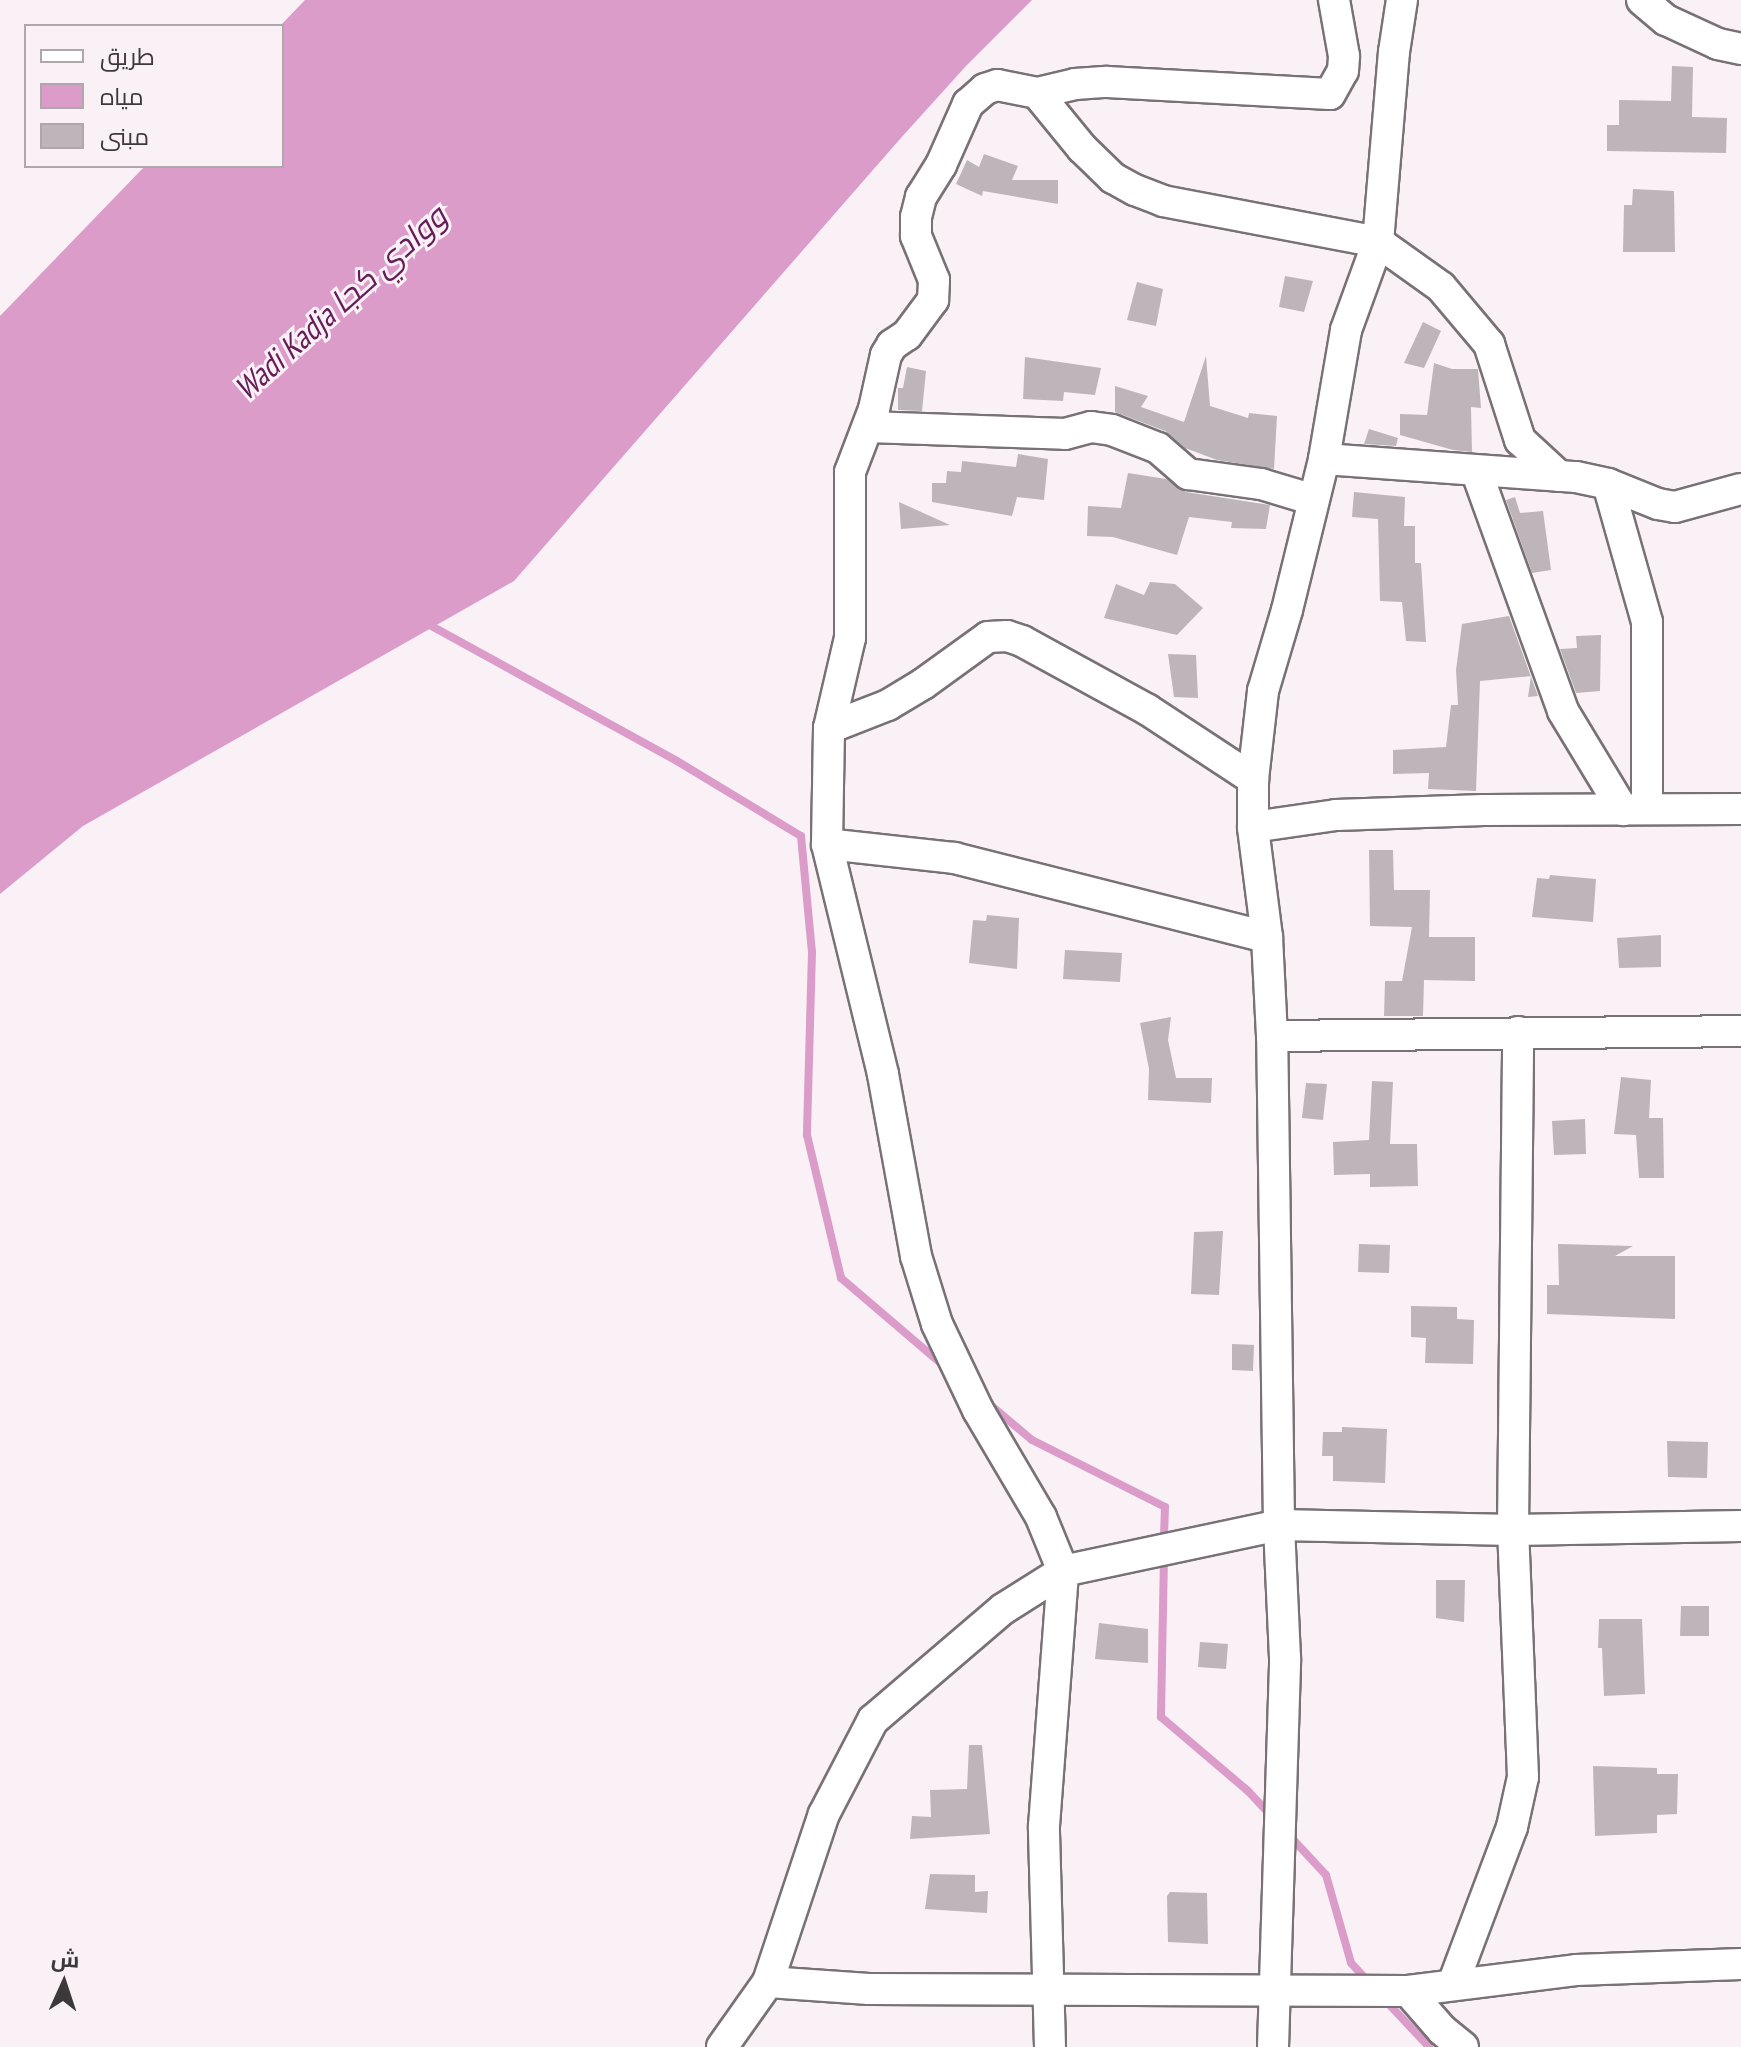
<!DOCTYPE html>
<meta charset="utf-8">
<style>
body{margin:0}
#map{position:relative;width:1741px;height:2047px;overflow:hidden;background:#faf1f7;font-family:"PT Sans Narrow",Cairo,sans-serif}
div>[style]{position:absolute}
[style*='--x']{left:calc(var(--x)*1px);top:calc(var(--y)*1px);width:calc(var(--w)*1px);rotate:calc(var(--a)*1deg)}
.water>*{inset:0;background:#db9cca}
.stream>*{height:8px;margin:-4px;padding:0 4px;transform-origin:4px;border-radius:4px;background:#db9cca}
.building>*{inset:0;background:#bdb5ba}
.roads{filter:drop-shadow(2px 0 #787176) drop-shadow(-2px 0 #787176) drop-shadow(0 2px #787176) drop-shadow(0 -2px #787176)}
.street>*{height:30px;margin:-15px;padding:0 15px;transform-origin:15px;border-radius:15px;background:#fff}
span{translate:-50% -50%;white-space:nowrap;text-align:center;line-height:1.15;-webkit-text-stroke:6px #faf1f7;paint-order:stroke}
.water-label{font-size:32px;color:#651d57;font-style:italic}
.legend{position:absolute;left:24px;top:24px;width:260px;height:144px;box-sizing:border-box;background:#faf1f7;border:2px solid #aea7ac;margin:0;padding:10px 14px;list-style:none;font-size:24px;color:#3c393b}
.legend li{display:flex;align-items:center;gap:16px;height:40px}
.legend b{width:40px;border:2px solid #aea7ac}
.north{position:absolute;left:24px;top:1943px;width:80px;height:80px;-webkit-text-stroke:6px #faf1f7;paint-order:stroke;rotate:3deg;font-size:22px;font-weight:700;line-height:32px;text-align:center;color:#3c393b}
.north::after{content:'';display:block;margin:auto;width:28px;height:36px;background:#3c393b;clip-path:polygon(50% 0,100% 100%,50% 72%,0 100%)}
</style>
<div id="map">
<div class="water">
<i style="clip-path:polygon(305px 0,1032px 0,966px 66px,900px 139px,514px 581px,83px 826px,0 894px,0 316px,145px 166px,282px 166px,280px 26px)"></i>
</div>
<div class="stream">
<i style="--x:426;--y:623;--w:286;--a:28.8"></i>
<i style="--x:677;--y:761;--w:145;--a:31.2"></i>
<i style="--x:801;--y:836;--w:117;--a:84.6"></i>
<i style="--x:812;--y:952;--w:183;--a:91.6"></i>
<i style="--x:807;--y:1135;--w:147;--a:76.6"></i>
<i style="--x:841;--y:1278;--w:135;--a:40.5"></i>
<i style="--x:988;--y:1403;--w:57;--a:40.1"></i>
<i style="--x:1032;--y:1440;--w:149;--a:26.7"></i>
<i style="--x:1165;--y:1507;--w:36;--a:92"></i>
<i style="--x:1164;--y:1557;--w:160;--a:91.1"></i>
<i style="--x:1161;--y:1717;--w:114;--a:40.4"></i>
<i style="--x:1248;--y:1791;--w:35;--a:47"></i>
<i style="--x:1287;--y:1833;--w:57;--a:47.1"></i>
<i style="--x:1326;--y:1875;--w:91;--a:74.1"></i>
<i style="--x:1351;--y:1963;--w:26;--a:47"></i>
<i style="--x:1386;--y:2001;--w:63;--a:46.9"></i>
</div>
<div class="building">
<i style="clip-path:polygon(1672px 66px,1693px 67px,1692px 117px,1727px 118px,1726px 153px,1607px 151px,1607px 125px,1619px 125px,1619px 100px,1671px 101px)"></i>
<i style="clip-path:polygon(984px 154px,1018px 166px,1012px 180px,1058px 180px,1058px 204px,983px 191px,982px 196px,956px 184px,967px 160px,979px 167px)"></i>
<i style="clip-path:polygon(1633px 189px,1674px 191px,1675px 252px,1623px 252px,1624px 205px,1632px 205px)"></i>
<i style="clip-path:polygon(1285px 276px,1313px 281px,1304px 312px,1279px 307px)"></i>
<i style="clip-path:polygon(1137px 282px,1163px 289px,1156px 326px,1127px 320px)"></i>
<i style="clip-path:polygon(1423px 322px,1441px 331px,1424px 368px,1404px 363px)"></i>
<i style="clip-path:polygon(1206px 356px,1210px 406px,1248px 418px,1249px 413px,1277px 416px,1274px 469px,1217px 460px,1185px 448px,1165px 431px,1115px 412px,1115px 386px,1148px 396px,1141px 407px,1184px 422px)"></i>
<i style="clip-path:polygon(1025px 357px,1101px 368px,1095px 395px,1064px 392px,1063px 401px,1023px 399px)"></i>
<i style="clip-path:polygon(1434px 363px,1452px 369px,1478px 369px,1481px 408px,1471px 407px,1472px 452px,1453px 450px,1400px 435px,1400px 414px,1427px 415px)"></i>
<i style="clip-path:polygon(907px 367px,926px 371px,922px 411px,898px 410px,898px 388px,903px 388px)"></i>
<i style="clip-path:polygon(1369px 429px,1398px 438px,1396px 446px,1364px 444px)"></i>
<i style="clip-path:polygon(1018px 454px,1048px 459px,1044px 500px,1017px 497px,1012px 516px,932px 502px,932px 483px,946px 483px,947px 471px,961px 472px,962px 461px,1016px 467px)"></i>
<i style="clip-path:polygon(1128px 473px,1166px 479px,1186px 492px,1270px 505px,1266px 529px,1231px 528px,1232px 522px,1189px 517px,1177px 555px,1113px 537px,1087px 536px,1088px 506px,1121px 508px)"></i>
<i style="clip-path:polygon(1354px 492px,1405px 497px,1404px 526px,1415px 526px,1415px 563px,1421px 563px,1426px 642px,1406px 641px,1402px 602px,1380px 601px,1378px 519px,1352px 517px)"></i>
<i style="clip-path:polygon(1515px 497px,1520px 513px,1543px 511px,1551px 570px,1532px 573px,1506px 500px)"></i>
<i style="clip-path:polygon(899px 502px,950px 525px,901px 529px)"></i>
<i style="clip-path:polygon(1150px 582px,1175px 584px,1203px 608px,1177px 635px,1104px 618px,1116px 584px,1144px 595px)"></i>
<i style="clip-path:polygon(1509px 616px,1538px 696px,1528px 697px,1531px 676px,1480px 681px,1476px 791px,1428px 789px,1429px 773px,1393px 774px,1393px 750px,1446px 747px,1451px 705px,1458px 705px,1456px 670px,1462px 624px)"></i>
<i style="clip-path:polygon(1601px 635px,1600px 691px,1576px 693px,1560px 649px,1577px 648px,1576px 636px)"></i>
<i style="clip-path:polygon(1168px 654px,1196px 655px,1198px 698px,1174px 697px)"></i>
<i style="clip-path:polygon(1369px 850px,1393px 850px,1394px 890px,1430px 890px,1429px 937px,1475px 937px,1475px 981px,1424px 980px,1423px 1016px,1384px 1016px,1385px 981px,1402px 981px,1412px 927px,1370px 926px)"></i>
<i style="clip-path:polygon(1550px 875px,1596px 879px,1593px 922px,1532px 917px,1537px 878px,1549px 879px)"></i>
<i style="clip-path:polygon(987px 915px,1019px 918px,1017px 969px,969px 963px,973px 920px,986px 921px)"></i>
<i style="clip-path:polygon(1661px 935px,1661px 967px,1619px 968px,1617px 938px)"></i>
<i style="clip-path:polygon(1065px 950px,1122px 953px,1120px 982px,1063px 979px)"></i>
<i style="clip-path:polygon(1171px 1017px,1168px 1040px,1176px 1078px,1212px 1078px,1211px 1103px,1148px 1100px,1149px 1069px,1140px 1023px)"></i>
<i style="clip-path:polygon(1621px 1077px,1651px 1080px,1649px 1118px,1663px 1118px,1664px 1178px,1639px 1178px,1636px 1135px,1614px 1134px)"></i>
<i style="clip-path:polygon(1372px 1081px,1393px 1082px,1390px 1144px,1417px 1144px,1418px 1186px,1370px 1187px,1370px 1174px,1334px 1175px,1333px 1142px,1369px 1140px)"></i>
<i style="clip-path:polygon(1306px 1083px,1327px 1084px,1323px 1120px,1302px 1118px)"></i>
<i style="clip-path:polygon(1585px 1119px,1586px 1154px,1554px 1155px,1552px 1121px)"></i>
<i style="clip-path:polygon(1223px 1231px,1219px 1295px,1191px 1294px,1194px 1232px)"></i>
<i style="clip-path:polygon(1359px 1244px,1390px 1245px,1389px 1273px,1358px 1272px)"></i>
<i style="clip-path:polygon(1558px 1244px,1633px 1246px,1615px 1256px,1675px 1256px,1675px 1319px,1547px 1314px,1547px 1285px,1559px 1285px)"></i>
<i style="clip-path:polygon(1411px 1306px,1457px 1307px,1457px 1319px,1474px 1320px,1473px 1364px,1425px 1363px,1426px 1338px,1411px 1337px)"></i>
<i style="clip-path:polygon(1232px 1344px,1254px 1345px,1253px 1371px,1232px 1370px)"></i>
<i style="clip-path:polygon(1342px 1427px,1387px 1429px,1385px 1483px,1333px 1481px,1333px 1456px,1322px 1456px,1323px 1432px,1342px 1432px)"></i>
<i style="clip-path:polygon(1667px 1441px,1708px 1442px,1707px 1478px,1668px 1477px)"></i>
<i style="clip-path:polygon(1436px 1580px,1465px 1580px,1464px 1622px,1436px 1618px)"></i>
<i style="clip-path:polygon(1681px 1606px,1709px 1606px,1709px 1636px,1680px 1636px)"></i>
<i style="clip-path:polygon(1599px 1619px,1642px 1619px,1645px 1694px,1604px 1696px,1602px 1648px,1598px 1648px)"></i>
<i style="clip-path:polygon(1099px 1623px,1148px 1629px,1148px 1663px,1095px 1659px)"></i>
<i style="clip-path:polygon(1200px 1642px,1228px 1644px,1226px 1669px,1198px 1667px)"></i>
<i style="clip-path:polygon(969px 1745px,982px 1745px,990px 1834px,910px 1839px,912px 1816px,931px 1817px,930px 1790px,967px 1789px)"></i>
<i style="clip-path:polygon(1593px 1766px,1657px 1768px,1657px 1774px,1678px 1774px,1677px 1814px,1657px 1815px,1657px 1833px,1595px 1836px)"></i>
<i style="clip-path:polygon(930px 1874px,975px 1875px,975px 1892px,988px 1891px,987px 1913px,925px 1909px)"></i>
<i style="clip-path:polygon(1170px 1892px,1207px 1893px,1208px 1944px,1168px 1942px,1167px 1896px)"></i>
</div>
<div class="roads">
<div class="street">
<i style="--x:1642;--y:0;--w:31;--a:40"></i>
<i style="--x:1666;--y:20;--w:57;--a:24.8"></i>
<i style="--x:1718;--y:44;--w:24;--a:12"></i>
<i style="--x:1037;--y:93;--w:39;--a:-13"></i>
<i style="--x:1075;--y:84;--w:32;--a:-4"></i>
<i style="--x:1107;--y:82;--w:223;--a:3.1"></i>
<i style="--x:1330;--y:94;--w:26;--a:-61"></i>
<i style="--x:1343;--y:71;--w:15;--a:-86"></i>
<i style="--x:1344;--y:56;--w:57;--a:-100.1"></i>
<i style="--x:868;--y:427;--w:197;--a:2"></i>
<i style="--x:1065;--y:434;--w:27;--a:-15"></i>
<i style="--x:1091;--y:427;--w:21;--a:8"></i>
<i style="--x:1112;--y:430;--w:49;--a:21.4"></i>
<i style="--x:1158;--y:448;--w:40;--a:41"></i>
<i style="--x:1188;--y:474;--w:74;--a:7.8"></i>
<i style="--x:1261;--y:484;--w:55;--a:16.8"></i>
<i style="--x:1324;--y:459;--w:253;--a:4.1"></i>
<i style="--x:1576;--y:477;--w:33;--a:12"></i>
<i style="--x:1608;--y:484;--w:54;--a:21.8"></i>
<i style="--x:1658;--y:504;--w:17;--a:10"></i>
<i style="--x:1675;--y:507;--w:68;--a:-15.3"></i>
<i style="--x:1477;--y:473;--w:253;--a:70.1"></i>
<i style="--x:1563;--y:711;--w:116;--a:58.8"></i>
<i style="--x:1608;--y:484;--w:143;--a:74.2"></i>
<i style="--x:1647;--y:622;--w:187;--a:90"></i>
<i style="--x:829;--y:728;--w:63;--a:-21.3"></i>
<i style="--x:888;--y:705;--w:41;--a:-31"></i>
<i style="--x:923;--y:684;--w:80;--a:-35.9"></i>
<i style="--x:988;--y:637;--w:19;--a:-3"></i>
<i style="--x:1007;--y:636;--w:16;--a:18"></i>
<i style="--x:1022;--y:641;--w:144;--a:28.7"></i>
<i style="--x:1148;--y:710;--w:126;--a:33.3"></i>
<i style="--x:1253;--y:827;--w:84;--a:-8.2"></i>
<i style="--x:1336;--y:815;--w:148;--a:-1.9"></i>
<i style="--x:1484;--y:810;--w:257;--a:-0.2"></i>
<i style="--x:827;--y:844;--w:128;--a:6.3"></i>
<i style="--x:954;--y:858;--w:323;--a:14.2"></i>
<i style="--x:1272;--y:1036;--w:469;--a:-0.6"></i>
<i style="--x:768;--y:1982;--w:101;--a:4"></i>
<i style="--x:869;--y:1989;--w:539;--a:0.21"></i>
<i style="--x:1408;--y:1991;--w:169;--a:-7.1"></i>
<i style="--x:1576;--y:1970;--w:165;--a:-2.1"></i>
<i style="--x:1453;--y:1984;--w:168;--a:-69.4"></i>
<i style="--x:1512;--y:1827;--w:51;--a:-77.6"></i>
<i style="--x:1523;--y:1777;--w:247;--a:-92.3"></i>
<i style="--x:1513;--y:1530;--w:498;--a:-89.4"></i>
<i style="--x:1408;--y:1991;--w:52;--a:48.9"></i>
<i style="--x:1442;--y:2030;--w:27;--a:39"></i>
<i style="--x:722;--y:2047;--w:80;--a:-54.7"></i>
<i style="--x:768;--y:1982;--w:177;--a:-71.6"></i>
<i style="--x:824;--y:1814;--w:106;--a:-62.5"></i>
<i style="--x:873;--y:1720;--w:171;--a:-40.5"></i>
<i style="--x:1003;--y:1609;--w:71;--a:-32.3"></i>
<i style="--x:1063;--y:1571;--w:221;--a:-12"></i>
<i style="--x:1279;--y:1525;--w:234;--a:1.2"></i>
<i style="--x:1513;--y:1530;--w:228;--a:-1"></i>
<i style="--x:1050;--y:2047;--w:221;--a:-91.6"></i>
<i style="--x:1044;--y:1826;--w:256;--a:-85.7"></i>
<i style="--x:1063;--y:1571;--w:58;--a:-112.2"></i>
<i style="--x:1041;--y:1517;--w:124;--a:-120.5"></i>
<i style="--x:978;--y:1410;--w:95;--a:-115.5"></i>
<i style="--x:937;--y:1324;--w:71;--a:-107.2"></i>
<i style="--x:916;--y:1256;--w:185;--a:-100.3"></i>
<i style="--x:883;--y:1074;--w:237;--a:-103.7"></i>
<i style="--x:827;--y:844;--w:116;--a:-89"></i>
<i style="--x:829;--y:728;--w:92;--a:-76.9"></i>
<i style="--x:850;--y:638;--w:166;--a:-90"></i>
<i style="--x:850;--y:472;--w:67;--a:-69.1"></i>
<i style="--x:874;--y:409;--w:55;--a:-77.5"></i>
<i style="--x:886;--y:355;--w:12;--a:-59"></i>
<i style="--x:892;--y:345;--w:18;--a:-34"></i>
<i style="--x:907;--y:335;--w:44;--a:-53.4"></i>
<i style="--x:933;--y:300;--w:20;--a:-87"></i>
<i style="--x:934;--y:280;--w:48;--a:-112.2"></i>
<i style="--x:916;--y:236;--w:19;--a:-90"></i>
<i style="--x:916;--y:217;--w:21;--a:-76"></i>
<i style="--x:921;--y:197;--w:38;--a:-58"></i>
<i style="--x:941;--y:165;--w:67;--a:-66.1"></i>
<i style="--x:968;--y:104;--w:23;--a:-41"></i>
<i style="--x:985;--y:89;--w:13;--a:-18"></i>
<i style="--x:997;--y:85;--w:41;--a:11.3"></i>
<i style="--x:1037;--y:93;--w:71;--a:50.7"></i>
<i style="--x:1082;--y:148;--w:43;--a:44.1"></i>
<i style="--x:1113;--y:178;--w:25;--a:29"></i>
<i style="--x:1135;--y:190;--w:30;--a:21"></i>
<i style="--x:1163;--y:201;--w:219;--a:10.8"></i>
<i style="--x:1378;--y:242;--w:77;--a:35.5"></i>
<i style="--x:1441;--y:287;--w:75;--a:49.9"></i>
<i style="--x:1489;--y:344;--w:101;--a:72.1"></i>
<i style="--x:1520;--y:440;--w:53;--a:42.7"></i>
<i style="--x:1273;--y:2047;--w:389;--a:-88.2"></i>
<i style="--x:1285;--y:1658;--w:133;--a:-92.6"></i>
<i style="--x:1279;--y:1525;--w:489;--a:-90.8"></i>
<i style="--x:1272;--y:1036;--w:99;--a:-92.9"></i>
<i style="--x:1267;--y:937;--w:111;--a:-97.3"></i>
<i style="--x:1253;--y:827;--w:48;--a:-90"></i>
<i style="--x:1253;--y:779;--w:89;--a:-83.5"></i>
<i style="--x:1263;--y:691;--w:84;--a:-73.5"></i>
<i style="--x:1287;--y:610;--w:155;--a:-76.2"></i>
<i style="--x:1324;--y:459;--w:131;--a:-80.3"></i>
<i style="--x:1346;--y:330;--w:94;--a:-70"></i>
<i style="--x:1378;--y:242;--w:191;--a:-85.2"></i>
<i style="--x:1394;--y:52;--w:53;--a:-81.3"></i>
</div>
</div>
<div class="water-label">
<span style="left:340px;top:302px;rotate:-42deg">Wadi Kadja ووادي كجا</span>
</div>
<ul class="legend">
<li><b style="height:10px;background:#fff"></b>طريق</li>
<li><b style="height:22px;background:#db9cca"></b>مياه</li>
<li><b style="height:22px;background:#bdb5ba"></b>مبنى</li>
</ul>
<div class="north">ش</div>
</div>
